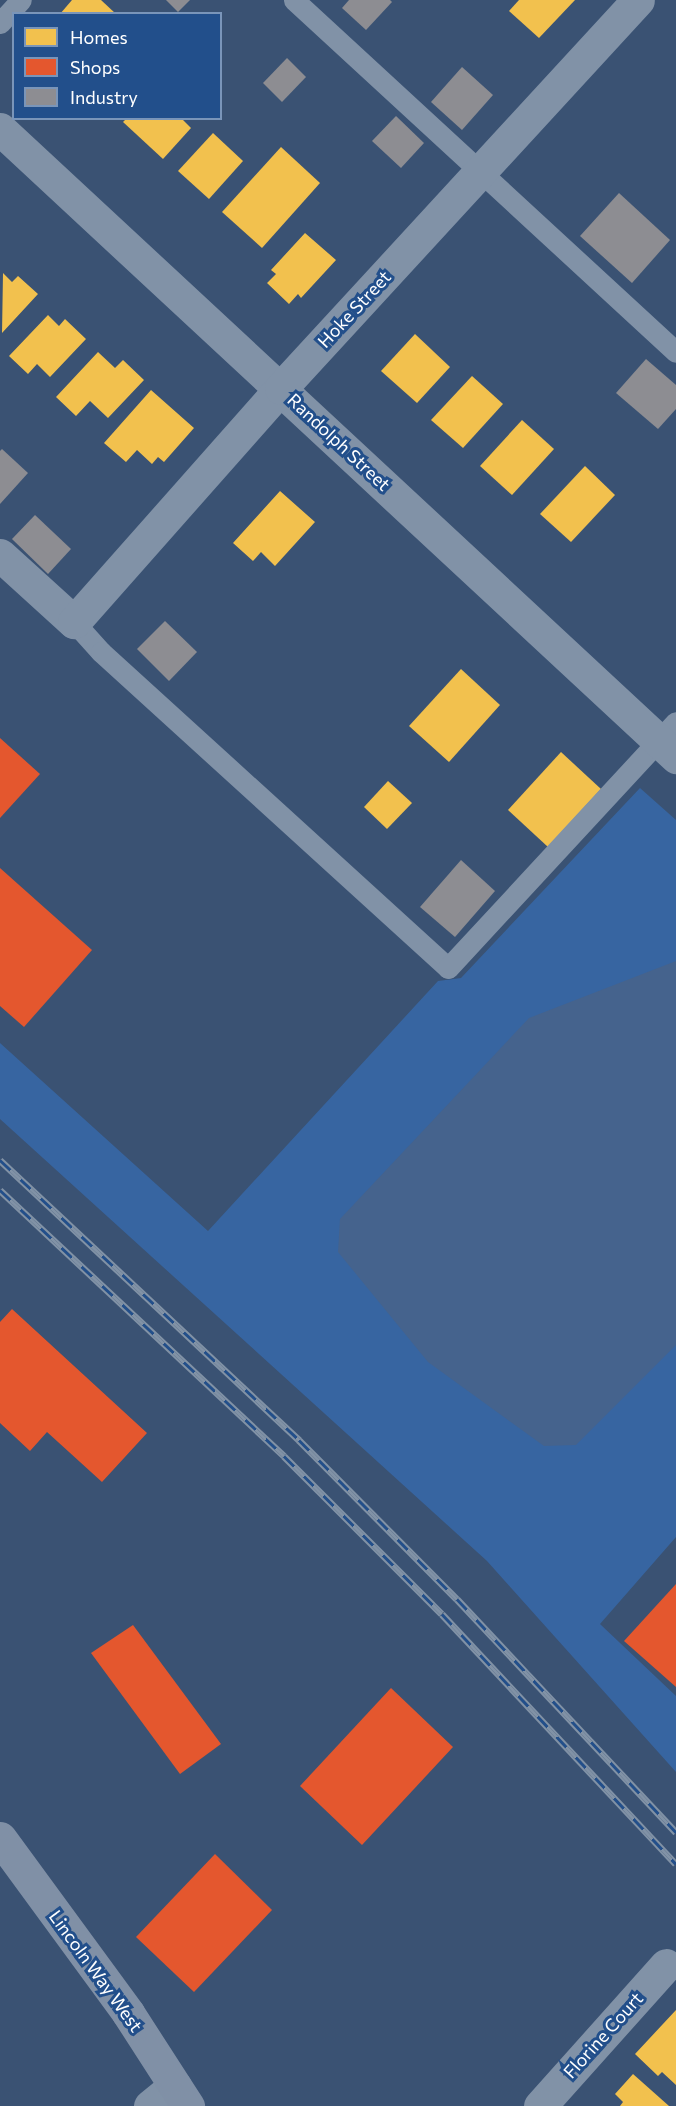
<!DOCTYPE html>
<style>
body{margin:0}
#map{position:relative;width:676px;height:2106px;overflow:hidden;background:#3a5273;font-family:Commissioner,sans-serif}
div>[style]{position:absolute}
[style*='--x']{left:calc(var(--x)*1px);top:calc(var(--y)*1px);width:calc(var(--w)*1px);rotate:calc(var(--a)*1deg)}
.green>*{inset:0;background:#3765a1}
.water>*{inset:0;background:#45638d}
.homes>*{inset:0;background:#f2c14e}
.shops>*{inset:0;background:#e4572e}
.industry>*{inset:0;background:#8d8d92}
.lane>*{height:21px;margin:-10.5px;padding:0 10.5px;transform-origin:10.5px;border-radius:10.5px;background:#8192a7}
.street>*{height:33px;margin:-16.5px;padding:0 16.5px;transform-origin:16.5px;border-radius:16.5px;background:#8192a7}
.primary>*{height:33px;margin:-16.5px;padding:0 16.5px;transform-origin:16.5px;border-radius:16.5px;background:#8090a6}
.rail>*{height:7px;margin-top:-3.5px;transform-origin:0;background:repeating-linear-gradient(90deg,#224f8b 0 14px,#8192a6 0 28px);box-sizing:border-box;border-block:2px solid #8192a6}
span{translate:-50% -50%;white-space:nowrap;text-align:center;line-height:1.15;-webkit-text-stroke:6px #224f8b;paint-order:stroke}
.street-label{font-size:18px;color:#fff}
.legend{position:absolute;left:12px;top:12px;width:210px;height:108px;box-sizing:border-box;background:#224f8b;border:2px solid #7a95b9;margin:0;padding:8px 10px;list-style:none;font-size:18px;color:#fff}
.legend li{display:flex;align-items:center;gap:12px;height:30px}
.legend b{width:30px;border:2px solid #7a95b9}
</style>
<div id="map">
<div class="green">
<i style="clip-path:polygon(640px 788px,676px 820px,676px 1537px,600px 1624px,676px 1696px,676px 1772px,487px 1561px,0 1119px,0 1043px,208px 1231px,438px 981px,461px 978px)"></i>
</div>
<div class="water">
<i style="clip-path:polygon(676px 961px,676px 1345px,576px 1445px,544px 1446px,428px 1362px,338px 1252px,340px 1219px,529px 1018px)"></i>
</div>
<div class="homes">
<i style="clip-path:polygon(72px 0,101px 0,116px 14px,60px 14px)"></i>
<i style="clip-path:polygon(519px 0,575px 0,539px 38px,509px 11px)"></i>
<i style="clip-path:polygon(127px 118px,181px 118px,191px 128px,163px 159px,123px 122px)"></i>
<i style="clip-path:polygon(213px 133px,243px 161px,209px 199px,178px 171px)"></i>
<i style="clip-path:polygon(281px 147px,320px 183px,262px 248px,222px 212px)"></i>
<i style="clip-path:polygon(305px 233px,336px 260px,301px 298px,298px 294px,289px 304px,267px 283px,276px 274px,271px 270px)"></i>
<i style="clip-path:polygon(3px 273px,12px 282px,18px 276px,38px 294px,2px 333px)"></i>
<i style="clip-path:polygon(48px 315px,59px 326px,65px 319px,86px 339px,50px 377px,37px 364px,28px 374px,9px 356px)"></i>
<i style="clip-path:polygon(415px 334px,450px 367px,417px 403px,381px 371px)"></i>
<i style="clip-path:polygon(98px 352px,115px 368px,123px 360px,144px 380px,108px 418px,90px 401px,76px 416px,56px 397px)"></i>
<i style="clip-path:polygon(472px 376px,503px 404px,463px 448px,431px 420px)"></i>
<i style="clip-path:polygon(151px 390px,194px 428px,164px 462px,158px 457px,152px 464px,137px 450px,126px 462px,104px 443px)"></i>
<i style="clip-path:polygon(522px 420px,554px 449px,512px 495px,480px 466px)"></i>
<i style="clip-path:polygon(585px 466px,615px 495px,571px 542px,540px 514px)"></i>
<i style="clip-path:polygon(280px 491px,315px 522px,275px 566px,261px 552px,253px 561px,233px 543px)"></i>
<i style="clip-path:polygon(461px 669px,500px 705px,449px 762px,409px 726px)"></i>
<i style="clip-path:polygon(561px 752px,601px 789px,548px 847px,508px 810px)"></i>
<i style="clip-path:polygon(388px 781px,412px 803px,387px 829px,364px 807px)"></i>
<i style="clip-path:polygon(676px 2010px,676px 2085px,662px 2072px,658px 2076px,635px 2054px)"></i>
<i style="clip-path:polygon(633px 2074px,669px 2106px,620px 2106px,623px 2102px,615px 2094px)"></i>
</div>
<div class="shops">
<i style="clip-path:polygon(0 738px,40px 774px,0 818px)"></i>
<i style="clip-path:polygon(0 868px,92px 950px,24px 1027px,0 1006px)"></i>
<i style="clip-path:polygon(12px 1309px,147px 1433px,102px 1482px,47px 1432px,30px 1451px,0 1423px,0 1322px)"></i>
<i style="clip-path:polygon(676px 1584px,676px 1687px,624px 1641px)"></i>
<i style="clip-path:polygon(133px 1625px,221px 1744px,180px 1774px,91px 1653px)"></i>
<i style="clip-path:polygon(391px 1688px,453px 1747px,362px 1845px,300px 1786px)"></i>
<i style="clip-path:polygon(215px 1854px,272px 1910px,194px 1992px,136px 1937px)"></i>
</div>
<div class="industry">
<i style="clip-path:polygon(166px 0,190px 0,178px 12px)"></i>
<i style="clip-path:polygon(349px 0,390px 0,392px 2px,366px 30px,342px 8px)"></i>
<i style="clip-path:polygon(287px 58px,306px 77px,282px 102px,263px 83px)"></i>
<i style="clip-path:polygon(462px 67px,493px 95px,462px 130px,431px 102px)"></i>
<i style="clip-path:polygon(396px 116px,424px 143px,401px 168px,372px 141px)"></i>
<i style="clip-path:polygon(619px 193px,670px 240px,632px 283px,580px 236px)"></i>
<i style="clip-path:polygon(646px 359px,676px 385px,676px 409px,658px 429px,616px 393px)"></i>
<i style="clip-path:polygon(2px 449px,28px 473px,0 504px,0 451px)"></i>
<i style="clip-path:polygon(35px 515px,71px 549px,48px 574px,12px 539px)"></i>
<i style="clip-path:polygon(165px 621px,197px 652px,169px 681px,137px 649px)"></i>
<i style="clip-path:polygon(461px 860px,495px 891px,455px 937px,420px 907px)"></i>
</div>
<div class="lane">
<i style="--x:294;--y:0;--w:519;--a:42.66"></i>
<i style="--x:0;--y:23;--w:31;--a:-48"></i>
<i style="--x:74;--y:622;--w:40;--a:48"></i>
<i style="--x:101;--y:652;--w:469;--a:42.3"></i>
<i style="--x:448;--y:968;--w:335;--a:-47.2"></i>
</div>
<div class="street">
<i style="--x:0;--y:129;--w:923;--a:42.89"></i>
<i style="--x:0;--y:555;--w:100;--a:42.2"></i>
<i style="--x:74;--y:622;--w:312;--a:-48.5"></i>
<i style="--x:281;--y:388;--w:527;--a:-47.38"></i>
<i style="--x:150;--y:2106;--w:32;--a:-39"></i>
<i style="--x:540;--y:2106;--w:189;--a:-48.2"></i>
</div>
<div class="primary">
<i style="--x:0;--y:1838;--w:217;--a:53.8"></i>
<i style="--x:128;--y:2013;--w:111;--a:57.2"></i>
</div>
<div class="rail">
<i style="--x:0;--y:1160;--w:410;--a:43.1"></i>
<i style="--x:299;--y:1440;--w:224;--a:45.2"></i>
<i style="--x:457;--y:1599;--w:320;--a:46.8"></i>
<i style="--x:0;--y:1190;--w:389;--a:43.1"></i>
<i style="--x:284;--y:1456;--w:223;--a:45"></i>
<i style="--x:442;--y:1614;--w:342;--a:46.9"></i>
</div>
<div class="street-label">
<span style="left:354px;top:309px;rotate:-47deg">Hoke Street</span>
<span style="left:339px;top:442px;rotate:43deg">Randolph Street</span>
<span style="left:96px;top:1971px;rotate:54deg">Lincoln Way West</span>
<span style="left:603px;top:2035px;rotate:-48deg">Florine Court</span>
</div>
<ul class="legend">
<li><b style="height:16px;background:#f2c14e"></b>Homes</li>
<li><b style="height:16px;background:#e4572e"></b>Shops</li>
<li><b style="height:16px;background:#8d8d92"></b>Industry</li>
</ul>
</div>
